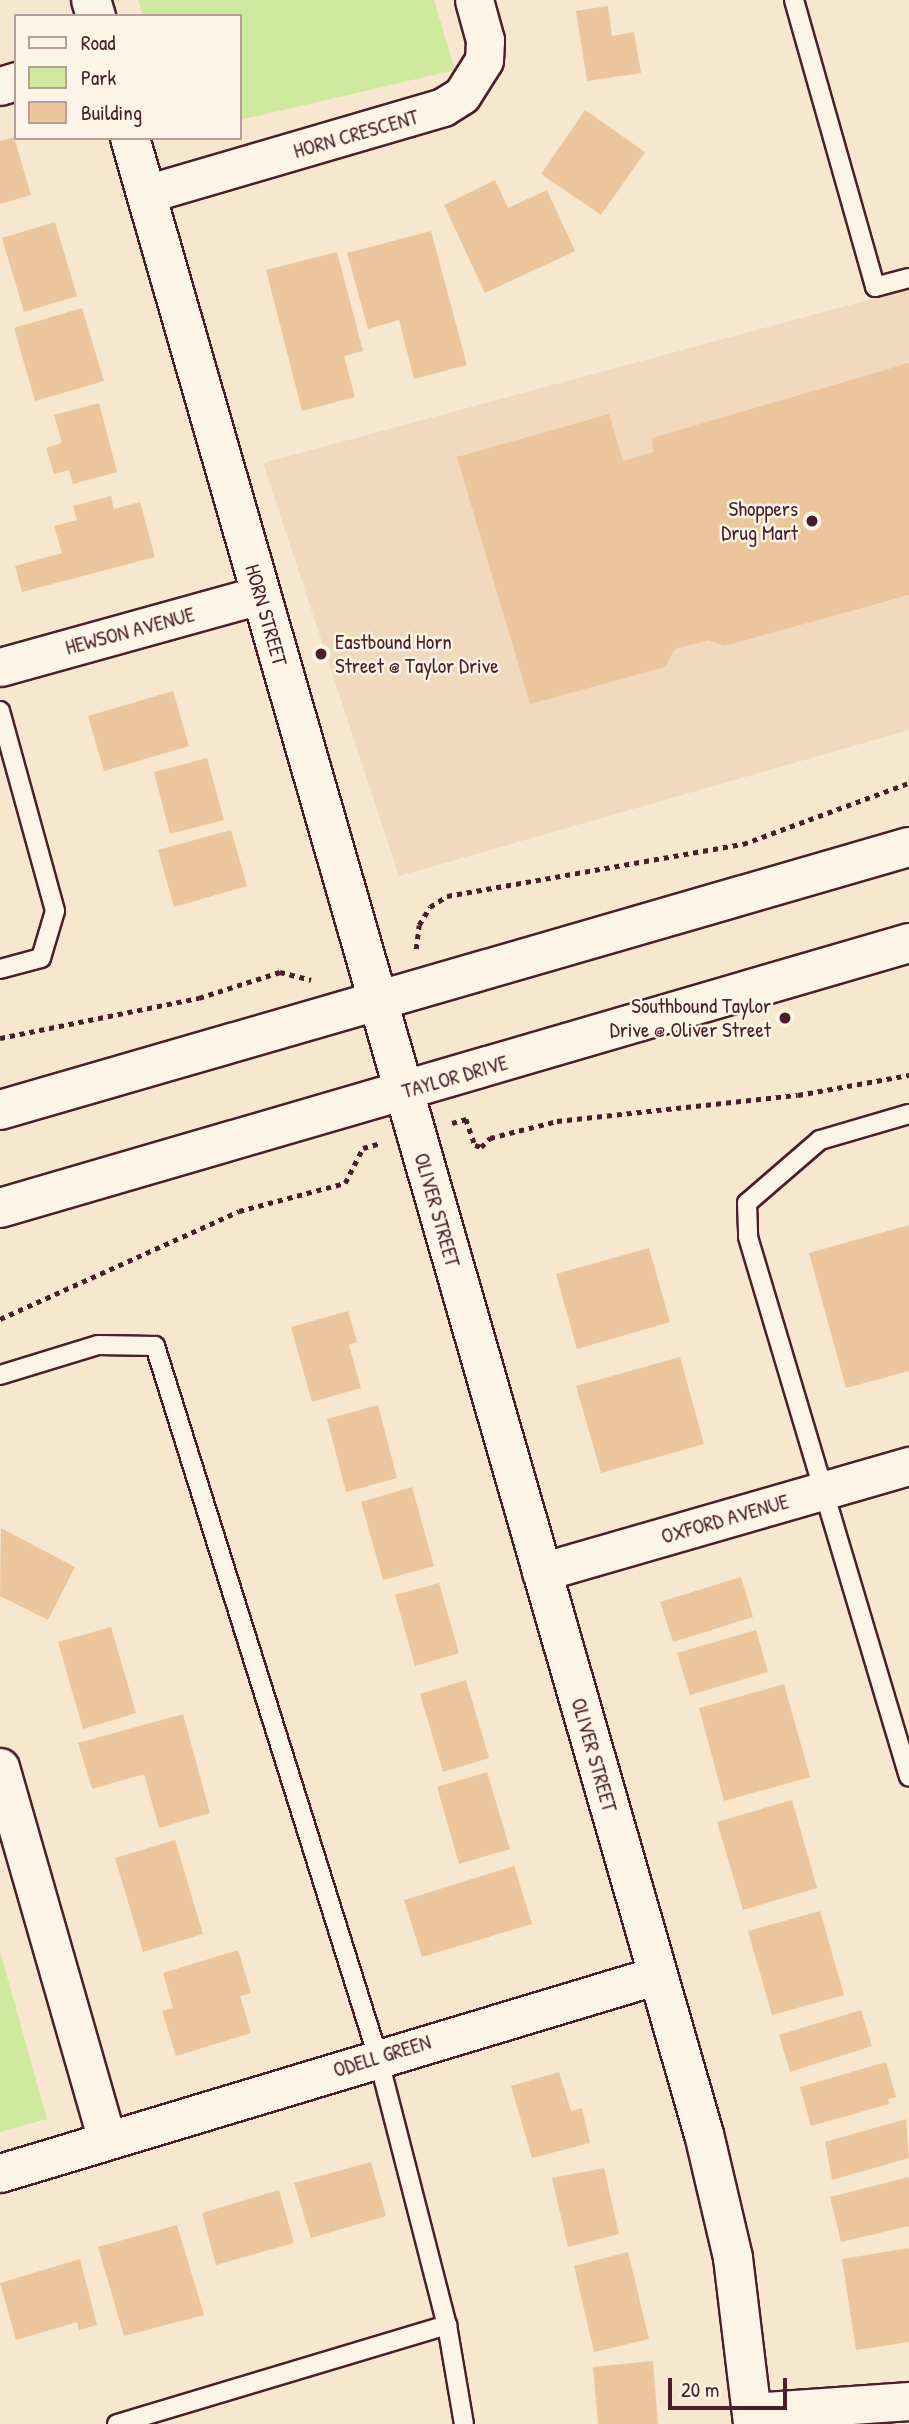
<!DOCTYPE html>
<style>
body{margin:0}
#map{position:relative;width:909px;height:2424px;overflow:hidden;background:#f7e7cf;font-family:"Patrick Hand",sans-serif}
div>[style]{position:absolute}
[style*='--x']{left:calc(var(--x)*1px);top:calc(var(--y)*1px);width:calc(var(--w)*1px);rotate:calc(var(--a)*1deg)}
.built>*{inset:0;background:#f0d9bd}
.green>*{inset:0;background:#cfe99f}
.building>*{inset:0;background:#ebc69c}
.path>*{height:4.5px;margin-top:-2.25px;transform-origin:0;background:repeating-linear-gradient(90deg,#4a1f2b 0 5px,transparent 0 10px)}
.roads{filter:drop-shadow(2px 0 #4a1f2b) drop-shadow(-2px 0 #4a1f2b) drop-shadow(0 2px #4a1f2b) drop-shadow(0 -2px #4a1f2b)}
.lane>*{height:18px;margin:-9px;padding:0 9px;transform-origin:9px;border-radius:9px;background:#fcf5e5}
.street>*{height:37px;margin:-18.5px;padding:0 18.5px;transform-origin:18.5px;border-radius:18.5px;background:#fcf5e5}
.secondary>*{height:38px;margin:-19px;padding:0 19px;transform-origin:19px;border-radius:19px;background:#fcf5e5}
.dots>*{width:19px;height:19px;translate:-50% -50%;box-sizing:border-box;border:4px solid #fcf5e5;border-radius:50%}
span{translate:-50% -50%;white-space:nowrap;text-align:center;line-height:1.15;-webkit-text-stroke:5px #fcf5e5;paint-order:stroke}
.street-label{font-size:21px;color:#4a1f2b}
.poi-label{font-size:21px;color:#4a1f2b}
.right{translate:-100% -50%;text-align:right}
.left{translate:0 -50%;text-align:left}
.legend{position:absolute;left:14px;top:14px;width:228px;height:126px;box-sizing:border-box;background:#fcf5e5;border:2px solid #b59f9b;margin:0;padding:9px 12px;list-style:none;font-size:21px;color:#4a1f2b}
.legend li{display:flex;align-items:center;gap:14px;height:35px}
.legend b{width:35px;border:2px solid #b59f9b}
.scale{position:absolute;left:668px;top:2378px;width:119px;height:32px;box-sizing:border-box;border:4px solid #4a1f2b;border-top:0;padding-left:9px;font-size:21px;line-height:24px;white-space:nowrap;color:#4a1f2b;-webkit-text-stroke:5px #fcf5e5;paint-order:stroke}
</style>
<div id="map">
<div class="built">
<i style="clip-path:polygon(909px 289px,909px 730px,399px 876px,263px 463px)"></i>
</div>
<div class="green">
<i style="clip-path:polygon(138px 0,434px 0,455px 70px,240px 120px,240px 16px,143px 16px)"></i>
<i style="clip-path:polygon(0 1951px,47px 2119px,0 2132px)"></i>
</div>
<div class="building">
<i style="clip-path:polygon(608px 6px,612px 36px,634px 32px,641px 73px,587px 81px,576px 11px)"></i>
<i style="clip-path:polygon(585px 110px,645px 152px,601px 215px,541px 174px)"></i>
<i style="clip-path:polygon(14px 137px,31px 195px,0 204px,0 141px)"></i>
<i style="clip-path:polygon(495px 180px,508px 208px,547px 190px,575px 251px,485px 293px,444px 205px)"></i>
<i style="clip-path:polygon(55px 222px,77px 296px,24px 312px,2px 238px)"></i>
<i style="clip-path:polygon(431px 231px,467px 365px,414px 379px,399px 320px,368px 329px,347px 253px)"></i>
<i style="clip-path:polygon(337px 252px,363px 351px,344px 356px,355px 397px,302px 411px,266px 270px)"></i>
<i style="clip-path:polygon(82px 308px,104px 381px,35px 401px,14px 328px)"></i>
<i style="clip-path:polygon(909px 363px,909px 595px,724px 646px,709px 640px,675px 649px,665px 667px,530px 704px,457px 457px,609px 414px,623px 461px,653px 452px,652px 438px)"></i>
<i style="clip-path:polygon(99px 403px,117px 472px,73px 484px,69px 470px,54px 474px,46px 448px,62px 443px,54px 415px)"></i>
<i style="clip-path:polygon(111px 496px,114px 509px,140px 502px,155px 557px,22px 592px,15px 566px,62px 553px,54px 526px,77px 520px,73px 506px)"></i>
<i style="clip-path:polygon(173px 691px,189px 746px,104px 771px,88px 716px)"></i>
<i style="clip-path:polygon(207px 758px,224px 820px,170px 834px,154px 772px)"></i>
<i style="clip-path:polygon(231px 830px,247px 886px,174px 907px,158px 850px)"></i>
<i style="clip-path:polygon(909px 1225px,909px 1371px,846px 1388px,809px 1253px)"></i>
<i style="clip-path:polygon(649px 1248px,670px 1322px,577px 1349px,556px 1274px)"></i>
<i style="clip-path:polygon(348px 1311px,357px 1342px,349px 1345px,361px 1388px,312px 1402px,291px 1327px)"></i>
<i style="clip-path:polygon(680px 1357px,704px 1444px,601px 1473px,576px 1386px)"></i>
<i style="clip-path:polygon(378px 1405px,397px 1478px,346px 1492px,327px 1419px)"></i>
<i style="clip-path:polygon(412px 1487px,434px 1566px,383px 1580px,361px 1502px)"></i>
<i style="clip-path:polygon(1px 1528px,75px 1567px,48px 1620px,0 1596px)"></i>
<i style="clip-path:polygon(741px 1577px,753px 1617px,673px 1642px,660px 1602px)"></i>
<i style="clip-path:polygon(439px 1583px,459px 1653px,415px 1666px,395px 1595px)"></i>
<i style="clip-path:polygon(111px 1627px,136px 1713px,83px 1729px,58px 1642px)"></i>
<i style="clip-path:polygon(756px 1630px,768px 1672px,690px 1695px,677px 1653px)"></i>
<i style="clip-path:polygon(466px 1680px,489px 1758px,443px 1772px,420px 1694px)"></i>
<i style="clip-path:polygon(784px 1684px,810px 1777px,724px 1801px,699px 1708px)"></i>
<i style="clip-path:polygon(183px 1714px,210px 1813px,159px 1828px,144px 1774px,92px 1789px,78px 1743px)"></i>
<i style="clip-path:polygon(487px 1772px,510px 1849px,459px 1864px,437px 1787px)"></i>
<i style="clip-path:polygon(792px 1800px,817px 1888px,743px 1910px,717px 1822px)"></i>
<i style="clip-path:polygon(175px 1840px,203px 1934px,143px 1952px,115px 1858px)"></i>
<i style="clip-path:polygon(514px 1866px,532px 1924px,422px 1957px,404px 1900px)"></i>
<i style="clip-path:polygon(820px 1911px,844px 1995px,772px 2015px,748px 1931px)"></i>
<i style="clip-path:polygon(238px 1950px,251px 1993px,240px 1996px,251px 2033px,176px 2056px,162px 2011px,173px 2008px,163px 1973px)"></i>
<i style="clip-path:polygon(861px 2010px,872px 2046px,790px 2072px,779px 2035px)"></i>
<i style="clip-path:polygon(886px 2062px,896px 2097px,888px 2099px,889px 2104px,811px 2126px,800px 2087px)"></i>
<i style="clip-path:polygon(559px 2072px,571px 2111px,582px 2108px,590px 2143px,532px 2158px,511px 2086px)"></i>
<i style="clip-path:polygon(906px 2119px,909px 2158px,832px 2180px,825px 2142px)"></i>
<i style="clip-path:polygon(371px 2162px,386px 2216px,311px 2238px,294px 2183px)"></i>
<i style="clip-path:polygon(604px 2168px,619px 2234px,568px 2247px,552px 2178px)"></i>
<i style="clip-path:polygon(909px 2177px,909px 2226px,841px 2242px,830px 2197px)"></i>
<i style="clip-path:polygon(279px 2190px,294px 2243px,216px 2265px,202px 2213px)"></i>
<i style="clip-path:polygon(177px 2225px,204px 2315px,124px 2336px,98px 2247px)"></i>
<i style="clip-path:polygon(909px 2248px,909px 2342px,856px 2350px,842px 2259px)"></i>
<i style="clip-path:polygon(628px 2252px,649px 2339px,594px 2352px,574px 2266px)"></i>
<i style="clip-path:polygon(80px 2259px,97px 2325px,79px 2330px,77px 2322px,16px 2340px,0 2283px)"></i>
<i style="clip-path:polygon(653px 2361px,658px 2424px,598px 2424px,593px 2367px)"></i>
</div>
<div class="path">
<i style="--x:416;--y:949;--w:24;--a:-83"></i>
<i style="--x:419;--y:925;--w:21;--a:-59"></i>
<i style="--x:430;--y:907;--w:20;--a:-33"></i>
<i style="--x:447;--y:896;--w:301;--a:-10"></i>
<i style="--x:743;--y:844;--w:177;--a:-20.2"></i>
<i style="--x:0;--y:1038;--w:203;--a:-11.4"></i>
<i style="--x:199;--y:998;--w:85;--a:-17.8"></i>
<i style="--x:280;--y:972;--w:32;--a:14"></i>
<i style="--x:452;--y:1123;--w:15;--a:-16"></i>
<i style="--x:466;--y:1119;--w:28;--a:71"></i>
<i style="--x:475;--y:1145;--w:6;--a:18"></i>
<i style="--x:481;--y:1147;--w:13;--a:-45"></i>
<i style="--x:490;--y:1138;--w:69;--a:-14.2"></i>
<i style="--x:557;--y:1121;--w:242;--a:-6.2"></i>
<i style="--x:798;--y:1095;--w:113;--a:-10.2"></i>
<i style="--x:0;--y:1319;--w:262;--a:-24.3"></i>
<i style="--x:239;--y:1211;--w:110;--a:-14.8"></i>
<i style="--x:345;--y:1183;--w:39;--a:-63"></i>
<i style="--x:363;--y:1148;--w:18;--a:-16"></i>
</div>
<div class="roads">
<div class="lane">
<i style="--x:794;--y:0;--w:298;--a:74.2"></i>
<i style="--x:875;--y:287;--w:35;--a:-15"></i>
<i style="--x:0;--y:711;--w:207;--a:74.6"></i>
<i style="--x:55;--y:911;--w:49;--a:106.6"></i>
<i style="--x:41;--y:958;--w:42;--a:165"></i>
<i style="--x:909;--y:1114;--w:93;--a:163.7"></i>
<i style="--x:820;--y:1140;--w:96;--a:139.2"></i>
<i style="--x:747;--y:1203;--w:34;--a:88"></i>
<i style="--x:748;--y:1237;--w:563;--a:73.4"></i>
<i style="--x:0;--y:1375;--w:102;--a:-17"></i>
<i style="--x:98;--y:1345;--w:57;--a:1"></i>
<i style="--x:155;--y:1346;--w:745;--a:72.59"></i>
<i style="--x:378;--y:2057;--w:277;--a:75.6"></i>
<i style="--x:447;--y:2325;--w:100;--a:80.3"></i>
<i style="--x:117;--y:2424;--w:345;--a:-16.7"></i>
</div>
<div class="street">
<i style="--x:0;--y:86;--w:17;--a:-17"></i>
<i style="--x:146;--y:194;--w:309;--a:-16.3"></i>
<i style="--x:443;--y:107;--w:22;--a:-32"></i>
<i style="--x:462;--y:95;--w:41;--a:-57.8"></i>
<i style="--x:484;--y:60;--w:20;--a:-87"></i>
<i style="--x:485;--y:40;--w:41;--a:-105.4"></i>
<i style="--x:0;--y:667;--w:270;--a:-15.5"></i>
<i style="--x:541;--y:1572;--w:383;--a:-16.1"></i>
<i style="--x:0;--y:1767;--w:388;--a:74"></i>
<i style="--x:0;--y:2173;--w:687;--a:-16.75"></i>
<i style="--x:752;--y:2412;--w:157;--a:-4"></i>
</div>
<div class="secondary">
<i style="--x:91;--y:0;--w:17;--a:73"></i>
<i style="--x:130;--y:138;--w:2077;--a:73.96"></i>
<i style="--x:704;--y:2134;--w:127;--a:76.8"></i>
<i style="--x:733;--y:2258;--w:167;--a:83.1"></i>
<i style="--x:0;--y:1110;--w:946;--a:-16.14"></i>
<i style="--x:0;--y:1208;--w:947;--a:-16.25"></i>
</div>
</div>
<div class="dots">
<i style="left:812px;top:521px;background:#4a1f2b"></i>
<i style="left:321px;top:654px;background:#4a1f2b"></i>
<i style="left:785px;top:1018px;background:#4a1f2b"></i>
</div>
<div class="street-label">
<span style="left:356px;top:134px;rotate:-16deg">HORN CRESCENT</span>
<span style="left:266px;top:615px;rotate:74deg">HORN STREET</span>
<span style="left:130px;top:631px;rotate:-15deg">HEWSON AVENUE</span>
<span style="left:455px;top:1077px;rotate:-16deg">TAYLOR DRIVE</span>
<span style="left:437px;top:1210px;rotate:74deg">OLIVER STREET</span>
<span style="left:725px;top:1519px;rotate:-16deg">OXFORD AVENUE</span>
<span style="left:594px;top:1755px;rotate:74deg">OLIVER STREET</span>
<span style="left:382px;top:2056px;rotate:-17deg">ODELL GREEN</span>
</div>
<div class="poi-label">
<span class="right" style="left:798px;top:521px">Shoppers<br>Drug Mart</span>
<span class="left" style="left:335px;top:654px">Eastbound Horn<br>Street @ Taylor Drive</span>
<span class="right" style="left:771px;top:1018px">Southbound Taylor<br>Drive @ Oliver Street</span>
</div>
<ul class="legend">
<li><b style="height:9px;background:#fcf5e5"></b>Road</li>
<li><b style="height:19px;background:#cfe99f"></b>Park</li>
<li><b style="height:19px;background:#ebc69c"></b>Building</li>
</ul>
<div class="scale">20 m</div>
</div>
